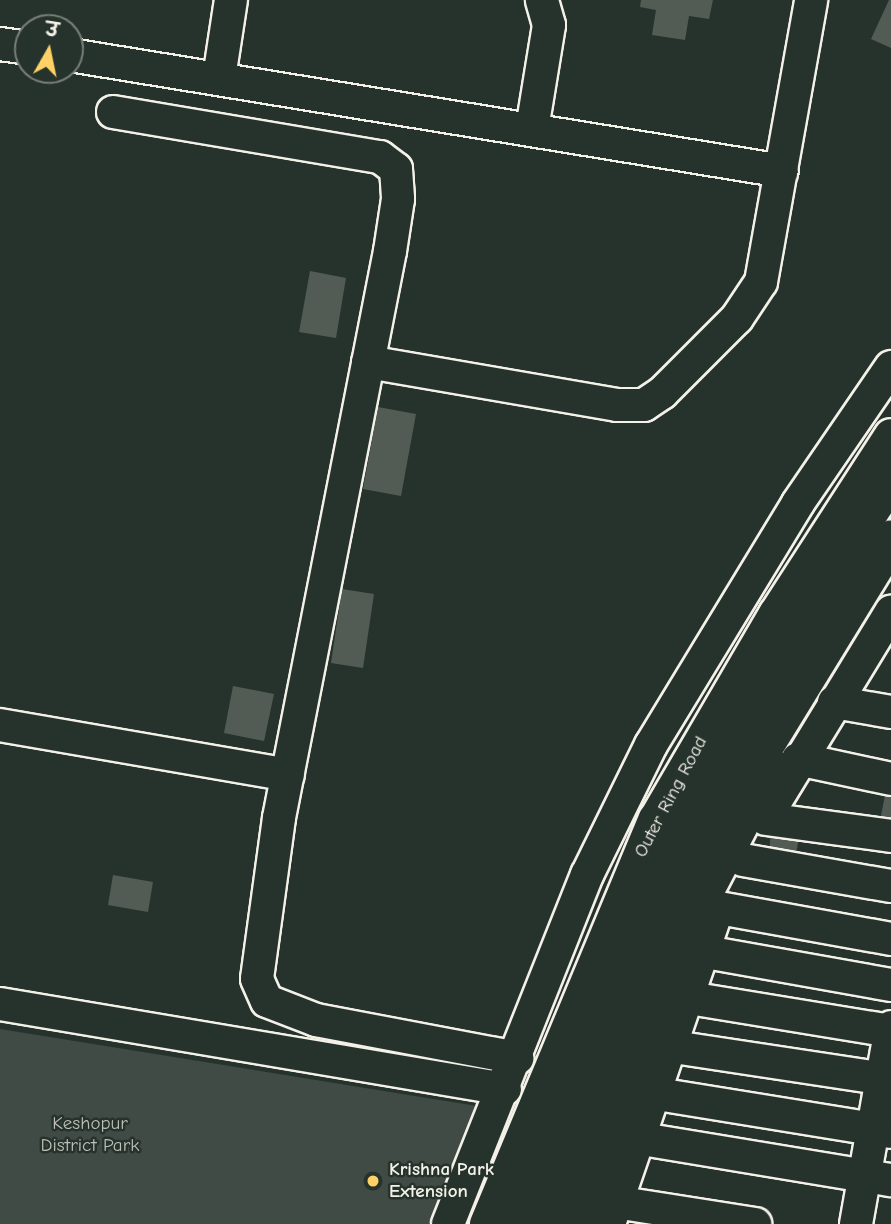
<!DOCTYPE html>
<meta charset="utf-8">
<style>
body{margin:0}
#map{position:relative;width:891px;height:1224px;overflow:hidden;background:#26332d;font-family:"Comic Neue","Playpen Sans Deva",sans-serif}
div>[style]{position:absolute}
[style*='--x']{left:calc(var(--x)*1px);top:calc(var(--y)*1px);width:calc(var(--w)*1px);rotate:calc(var(--a)*1deg)}
.green>*{inset:0;background:#414b45}
.building>*{inset:0;background:#525c55}
.roads{filter:drop-shadow(2px 0 #f4f1e8) drop-shadow(-2px 0 #f4f1e8) drop-shadow(0 2px #f4f1e8) drop-shadow(0 -2px #f4f1e8)}
.minor>*{height:32px;margin:-16px;padding:0 16px;transform-origin:16px;border-radius:16px;background:#26332d}
.major>*{height:38px;margin:-19px;padding:0 19px;transform-origin:19px;border-radius:19px;background:#26332d}
.dots>*{width:19px;height:19px;translate:-50% -50%;box-sizing:border-box;border:4px solid #26332d;border-radius:50%}
span{translate:-50% -50%;white-space:nowrap;text-align:center;line-height:1.15;-webkit-text-stroke:5px #26332d;paint-order:stroke}
.street-label{font-size:19px;color:#f4f1e8}
.park-label{font-size:19px;color:#bebfb7}
.poi-label{font-size:19px;color:#f4f1e8;font-weight:700}
.left{translate:0 -50%;text-align:left}
.north{position:absolute;left:14px;top:14px;width:70px;height:70px;box-sizing:border-box;background:#26332d;border:2px solid #787f78;border-radius:50%;rotate:9deg;font-size:19px;font-weight:700;line-height:28px;text-align:center;color:#f4f1e8}
.north::after{content:'';display:block;margin:auto;width:24px;height:32px;background:#ffd166;clip-path:polygon(50% 0,100% 100%,50% 72%,0 100%)}
</style>
<div id="map">
<div class="green">
<i style="clip-path:polygon(0 1029px,483px 1107px,432px 1224px,0 1224px)"></i>
</div>
<div class="building">
<i style="clip-path:polygon(641px 0,713px 0,709px 19px,689px 16px,685px 40px,652px 35px,656px 10px,640px 7px)"></i>
<i style="clip-path:polygon(889px 0,891px 0,891px 48px,871px 39px)"></i>
<i style="clip-path:polygon(310px 271px,346px 278px,336px 338px,299px 332px)"></i>
<i style="clip-path:polygon(378px 407px,416px 414px,401px 496px,363px 489px)"></i>
<i style="clip-path:polygon(342px 589px,374px 594px,363px 668px,331px 663px)"></i>
<i style="clip-path:polygon(233px 686px,274px 694px,264px 741px,224px 733px)"></i>
<i style="clip-path:polygon(886px 790px,891px 790px,891px 832px,878px 831px)"></i>
<i style="clip-path:polygon(771px 825px,801px 827px,795px 859px,769px 858px)"></i>
<i style="clip-path:polygon(113px 875px,153px 882px,148px 912px,108px 905px)"></i>
</div>
<div class="roads">
<div class="minor">
<i style="--x:0;--y:44;--w:28;--a:8"></i>
<i style="--x:70;--y:55;--w:721;--a:9.25"></i>
<i style="--x:219;--y:78;--w:79;--a:-81.3"></i>
<i style="--x:113;--y:112;--w:271;--a:9.6"></i>
<i style="--x:380;--y:157;--w:20;--a:37"></i>
<i style="--x:396;--y:169;--w:30;--a:86"></i>
<i style="--x:398;--y:199;--w:53;--a:98.7"></i>
<i style="--x:390;--y:251;--w:578;--a:101.08"></i>
<i style="--x:279;--y:818;--w:162;--a:97.8"></i>
<i style="--x:257;--y:979;--w:24;--a:66"></i>
<i style="--x:267;--y:1001;--w:53;--a:21.2"></i>
<i style="--x:316;--y:1020;--w:205;--a:10.7"></i>
<i style="--x:532;--y:129;--w:105;--a:-80.7"></i>
<i style="--x:549;--y:25;--w:26;--a:-106"></i>
<i style="--x:368;--y:362;--w:253;--a:9.8"></i>
<i style="--x:617;--y:405;--w:27;--a:0"></i>
<i style="--x:644;--y:405;--w:22;--a:-34"></i>
<i style="--x:662;--y:393;--w:106;--a:-45"></i>
<i style="--x:737;--y:318;--w:43;--a:-56.3"></i>
<i style="--x:761;--y:282;--w:286;--a:-79.9"></i>
<i style="--x:834;--y:702;--w:58;--a:10"></i>
<i style="--x:0;--y:725;--w:292;--a:9.8"></i>
<i style="--x:798;--y:759;--w:95;--a:12.1"></i>
<i style="--x:775;--y:802;--w:223;--a:-58.6"></i>
<i style="--x:766;--y:819;--w:126;--a:7.7"></i>
<i style="--x:743;--y:860;--w:150;--a:10"></i>
<i style="--x:719;--y:908;--w:175;--a:10.2"></i>
<i style="--x:700;--y:951;--w:194;--a:10.1"></i>
<i style="--x:683;--y:997;--w:211;--a:9.3"></i>
<i style="--x:0;--y:1004;--w:512;--a:9.55"></i>
<i style="--x:667;--y:1046;--w:227;--a:8.6"></i>
<i style="--x:651;--y:1093;--w:243;--a:9.2"></i>
<i style="--x:636;--y:1138;--w:258;--a:9.4"></i>
<i style="--x:615;--y:1202;--w:142;--a:8.9"></i>
<i style="--x:448;--y:1224;--w:376;--a:-68.3"></i>
<i style="--x:587;--y:875;--w:145;--a:-63.8"></i>
<i style="--x:651;--y:745;--w:283;--a:-58.7"></i>
<i style="--x:798;--y:503;--w:165;--a:-55.6"></i>
<i style="--x:486;--y:1224;--w:439;--a:-67.4"></i>
<i style="--x:655;--y:819;--w:238;--a:-59.7"></i>
<i style="--x:775;--y:614;--w:213;--a:-57.1"></i>
<i style="--x:579;--y:1224;--w:291;--a:-70.3"></i>
<i style="--x:677;--y:950;--w:208;--a:-62.4"></i>
<i style="--x:609;--y:1224;--w:326;--a:-71"></i>
<i style="--x:856;--y:1224;--w:200;--a:-79.9"></i>
</div>
<div class="major">
<i style="--x:517;--y:1224;--w:256;--a:-69.4"></i>
<i style="--x:607;--y:984;--w:167;--a:-66"></i>
<i style="--x:675;--y:831;--w:235;--a:-59.8"></i>
<i style="--x:793;--y:628;--w:178;--a:-56.7"></i>
<i style="--x:552;--y:1224;--w:241;--a:-70.1"></i>
<i style="--x:634;--y:997;--w:170;--a:-65.2"></i>
<i style="--x:705;--y:843;--w:356;--a:-58.5"></i>
</div>
</div>
<div class="dots">
<i style="left:373px;top:1181px;background:#ffd166"></i>
</div>
<div class="street-label">
<span style="left:671px;top:797px;rotate:-62deg">Outer Ring Road</span>
</div>
<div class="park-label">
<span style="left:90px;top:1135px">Keshopur<br>District Park</span>
</div>
<div class="poi-label">
<span class="left" style="left:389px;top:1181px">Krishna Park<br>Extension</span>
</div>
<div class="north">उ</div>
</div>
